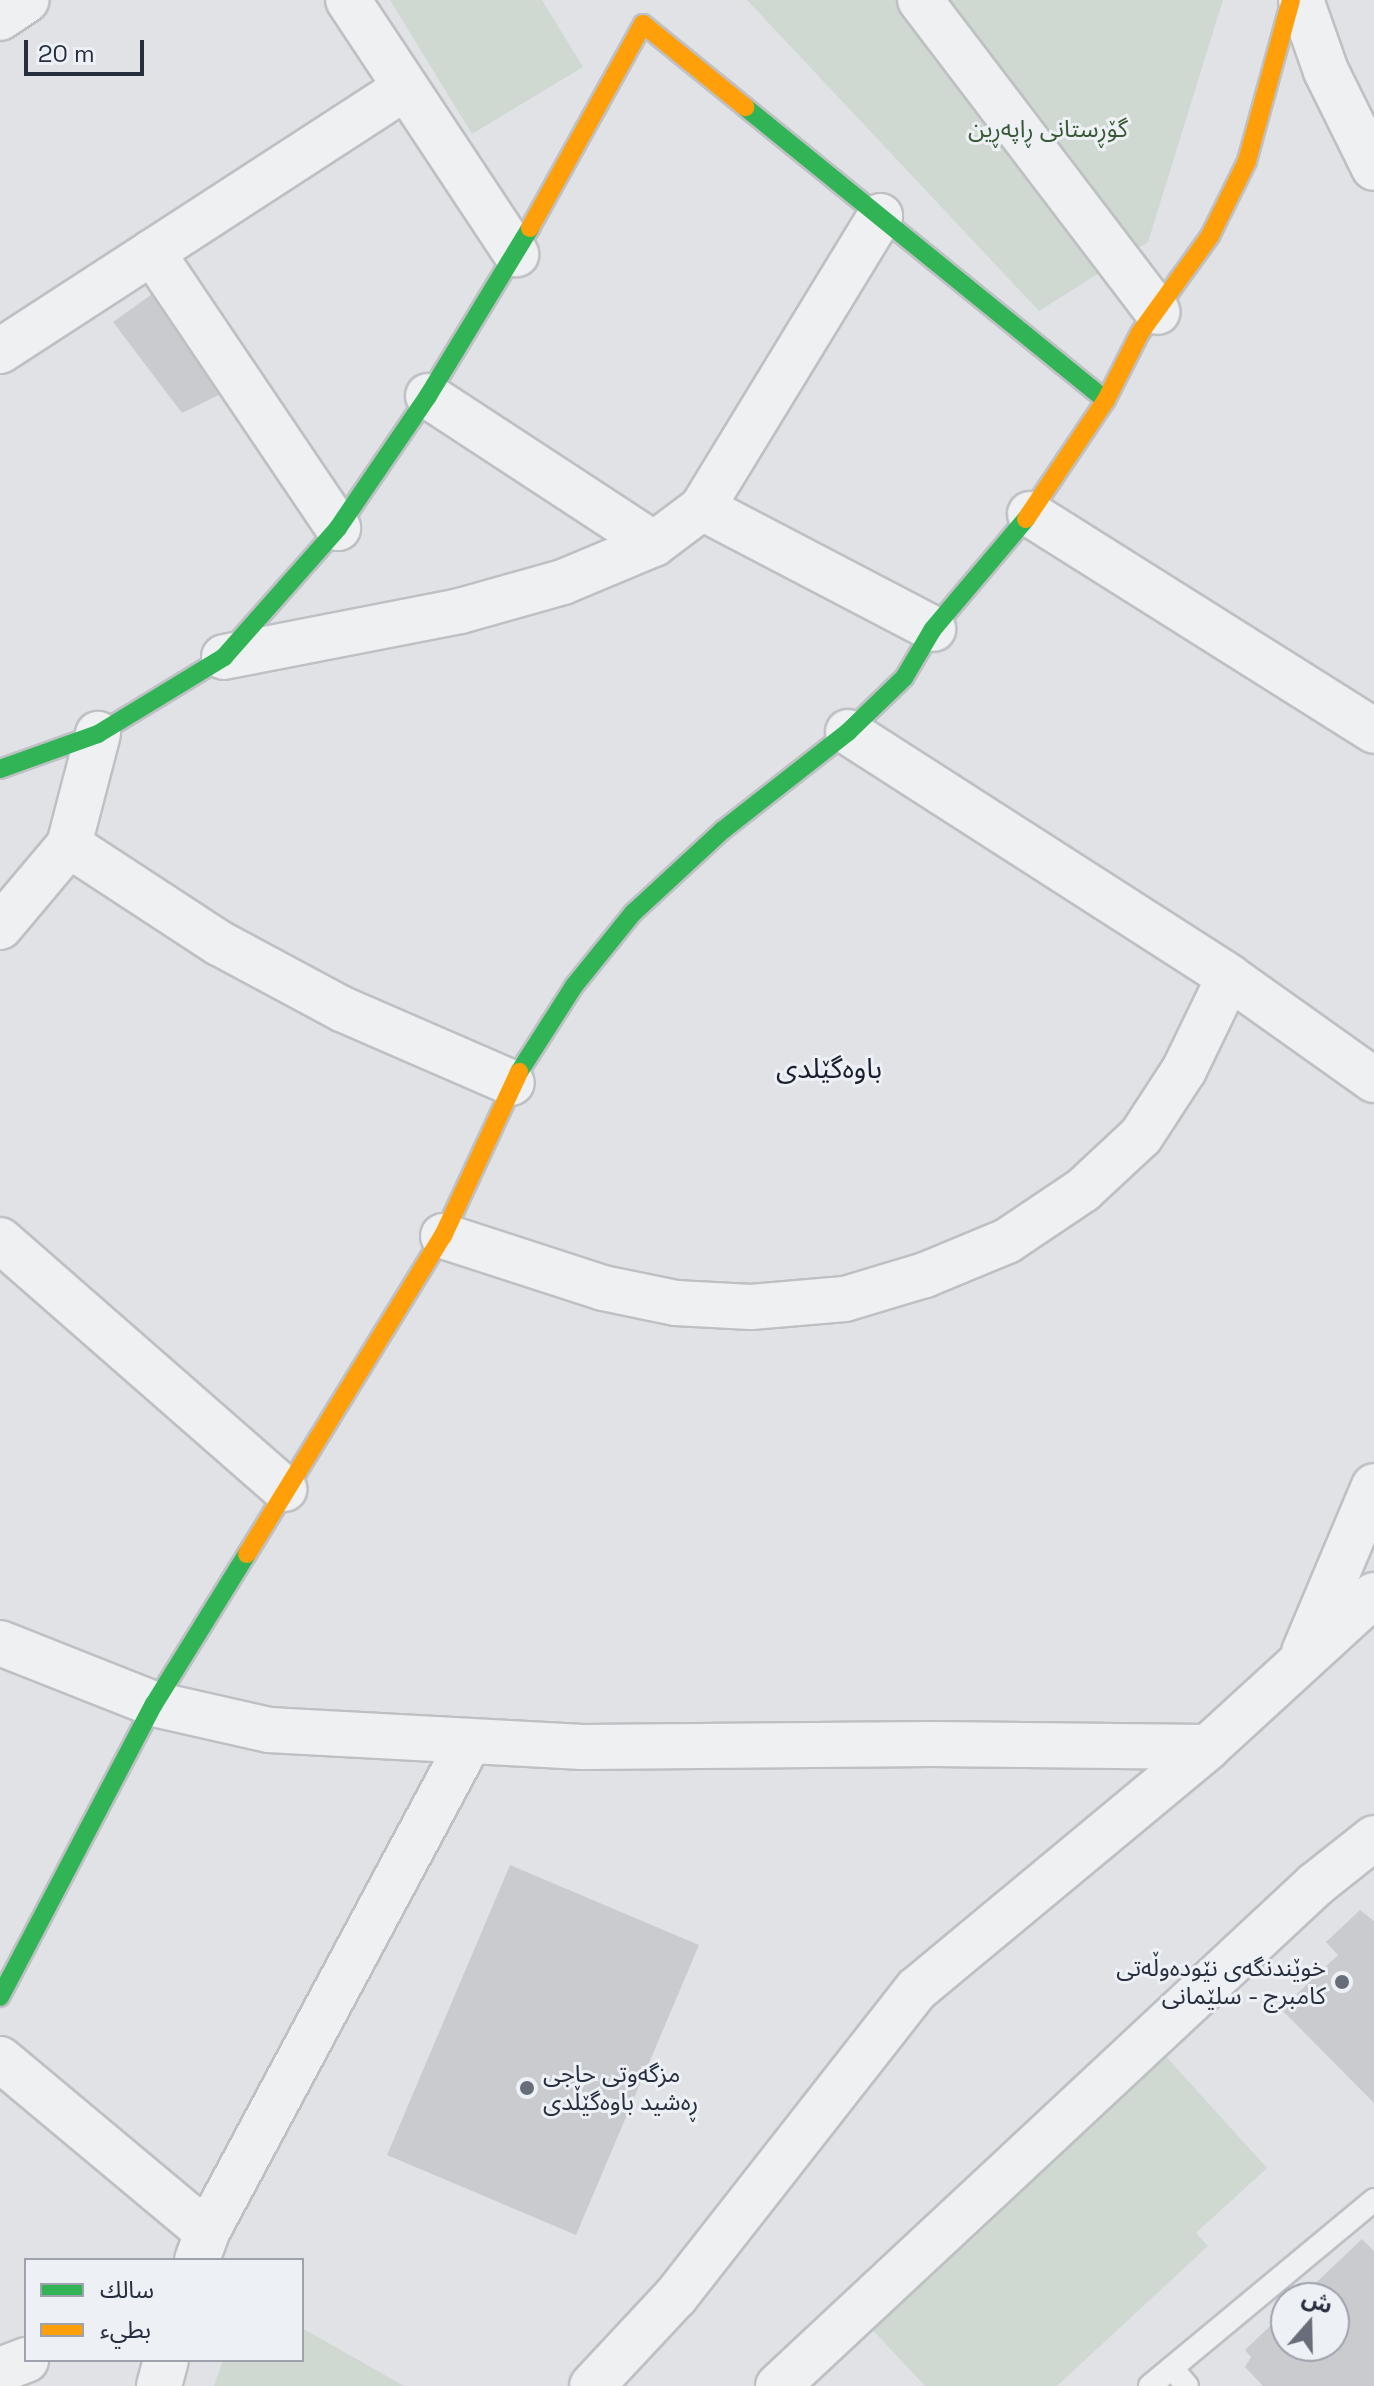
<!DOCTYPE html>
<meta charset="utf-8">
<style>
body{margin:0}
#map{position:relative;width:1374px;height:2386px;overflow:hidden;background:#e0e2e6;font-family:"Space Grotesk","Noto Sans Arabic",sans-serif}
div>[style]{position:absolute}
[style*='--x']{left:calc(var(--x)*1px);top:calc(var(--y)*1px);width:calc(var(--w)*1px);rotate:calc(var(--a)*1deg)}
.green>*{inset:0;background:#d0d9d1}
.building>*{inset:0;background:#cacbcf}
.roads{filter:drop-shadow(2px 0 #bec0c4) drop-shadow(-2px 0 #bec0c4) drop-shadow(0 2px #bec0c4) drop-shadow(0 -2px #bec0c4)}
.lane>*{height:22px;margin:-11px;padding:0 11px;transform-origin:11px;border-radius:11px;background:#eff0f2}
.street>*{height:44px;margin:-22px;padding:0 22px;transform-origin:22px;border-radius:22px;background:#eff0f2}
.fast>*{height:18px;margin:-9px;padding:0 9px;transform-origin:9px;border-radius:9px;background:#30b455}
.slow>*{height:18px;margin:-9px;padding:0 9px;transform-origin:9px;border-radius:9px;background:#ff9f0a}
.dots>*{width:22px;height:22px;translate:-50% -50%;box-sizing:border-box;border:4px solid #edf0f5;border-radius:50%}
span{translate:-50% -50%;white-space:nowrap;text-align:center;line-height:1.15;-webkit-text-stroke:6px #edf0f5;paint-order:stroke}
.park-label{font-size:24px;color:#385a34}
.poi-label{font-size:24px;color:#272e3e}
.right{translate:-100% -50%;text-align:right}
.left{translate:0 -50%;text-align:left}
.quarter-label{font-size:28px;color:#191f2f}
.legend{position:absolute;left:24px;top:2258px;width:280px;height:104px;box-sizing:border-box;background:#edf0f5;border:2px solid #9ea2ac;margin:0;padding:10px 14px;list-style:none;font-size:24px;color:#272e3e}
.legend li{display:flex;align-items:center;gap:16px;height:40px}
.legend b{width:40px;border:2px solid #9ea2ac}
.north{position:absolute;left:1270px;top:2282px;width:80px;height:80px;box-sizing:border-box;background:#edf0f5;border:2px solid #9ea2ac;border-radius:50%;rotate:20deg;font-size:22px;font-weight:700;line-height:32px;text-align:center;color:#272e3e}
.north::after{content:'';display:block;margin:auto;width:28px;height:36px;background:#686d79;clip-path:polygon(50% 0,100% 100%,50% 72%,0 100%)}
.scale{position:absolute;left:24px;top:40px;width:120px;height:36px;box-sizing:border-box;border:4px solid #272e3e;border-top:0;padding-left:10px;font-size:24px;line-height:28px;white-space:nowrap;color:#272e3e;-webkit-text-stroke:6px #edf0f5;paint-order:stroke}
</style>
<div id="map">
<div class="green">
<i style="clip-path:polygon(390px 0,542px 0,583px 67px,472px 134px)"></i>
<i style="clip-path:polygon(747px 0,1223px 0,1148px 242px,1039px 311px)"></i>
<i style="clip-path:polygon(1161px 2051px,1267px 2168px,1196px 2233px,1208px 2246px,1057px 2386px,925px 2386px,867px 2324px)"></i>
<i style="clip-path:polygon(302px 2328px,404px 2386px,214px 2386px,223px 2360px,302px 2360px)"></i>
</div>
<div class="building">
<i style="clip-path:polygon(159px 289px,229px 390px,182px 413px,113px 322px)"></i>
<i style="clip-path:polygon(510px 1865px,699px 1945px,576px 2235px,387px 2155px)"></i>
<i style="clip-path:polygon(1360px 1910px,1374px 1921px,1374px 2103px,1281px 2009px,1338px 1955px,1326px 1942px)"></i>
<i style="clip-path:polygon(1362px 2239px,1374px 2251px,1374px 2386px,1263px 2386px,1245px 2367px,1251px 2357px,1245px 2350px,1286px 2311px,1286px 2346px,1334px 2346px,1334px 2298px,1300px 2298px)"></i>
</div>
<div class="roads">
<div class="lane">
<i style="--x:1172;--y:2368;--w:23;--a:50"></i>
<i style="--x:1150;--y:2386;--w:291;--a:-39.7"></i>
</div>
<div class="street">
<i style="--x:348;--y:0;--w:305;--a:56.5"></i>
<i style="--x:920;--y:0;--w:392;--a:52.7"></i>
<i style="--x:1301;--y:0;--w:75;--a:70.6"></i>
<i style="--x:1326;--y:71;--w:108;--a:63.7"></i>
<i style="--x:0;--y:18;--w:32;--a:-34"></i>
<i style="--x:152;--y:252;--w:333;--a:56"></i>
<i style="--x:0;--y:351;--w:482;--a:-33"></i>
<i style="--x:428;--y:396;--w:270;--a:33.2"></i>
<i style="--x:702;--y:508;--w:261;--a:27.6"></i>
<i style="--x:1030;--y:514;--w:407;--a:32.2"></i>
<i style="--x:224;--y:657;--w:240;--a:-11"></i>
<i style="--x:460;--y:611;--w:107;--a:-15.7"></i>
<i style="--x:563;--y:582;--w:99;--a:-22.7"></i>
<i style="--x:654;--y:544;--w:60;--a:-36.9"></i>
<i style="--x:702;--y:508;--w:342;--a:-58.6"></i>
<i style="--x:848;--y:732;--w:453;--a:32.7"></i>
<i style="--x:1229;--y:977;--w:178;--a:35.4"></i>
<i style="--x:69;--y:845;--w:179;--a:33.2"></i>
<i style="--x:219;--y:943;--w:140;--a:28.2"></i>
<i style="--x:342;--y:1009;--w:185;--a:23.5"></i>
<i style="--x:0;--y:927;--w:107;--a:-49.9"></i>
<i style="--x:69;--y:845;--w:115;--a:-75.4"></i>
<i style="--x:443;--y:1236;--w:168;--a:18"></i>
<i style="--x:603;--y:1288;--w:75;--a:11.6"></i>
<i style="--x:676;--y:1303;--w:75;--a:3.1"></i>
<i style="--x:751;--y:1307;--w:94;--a:-4.9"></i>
<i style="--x:845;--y:1299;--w:84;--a:-16.7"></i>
<i style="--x:925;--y:1275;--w:89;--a:-22.5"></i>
<i style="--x:1007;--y:1241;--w:92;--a:-33.9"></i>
<i style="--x:1083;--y:1190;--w:79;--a:-43"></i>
<i style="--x:1141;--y:1136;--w:79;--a:-56.9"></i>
<i style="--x:1184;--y:1070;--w:103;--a:-64.2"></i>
<i style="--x:0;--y:1240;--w:378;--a:41.2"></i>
<i style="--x:0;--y:1643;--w:166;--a:21.6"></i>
<i style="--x:154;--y:1704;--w:118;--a:12.7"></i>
<i style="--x:269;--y:1730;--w:314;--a:3.1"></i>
<i style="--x:583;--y:1747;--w:349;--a:-0.5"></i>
<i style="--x:932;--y:1744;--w:276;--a:0.6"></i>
<i style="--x:1304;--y:1652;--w:180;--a:-67.1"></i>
<i style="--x:0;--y:2059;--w:270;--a:39.9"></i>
<i style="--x:197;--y:2260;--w:30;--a:-70"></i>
<i style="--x:207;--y:2232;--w:553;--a:-61.86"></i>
<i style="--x:0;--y:2370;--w:28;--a:-21"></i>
<i style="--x:159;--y:2386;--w:27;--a:-75"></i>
<i style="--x:592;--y:2386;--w:123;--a:-47"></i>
<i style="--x:676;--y:2296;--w:390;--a:-51.9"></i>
<i style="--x:917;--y:1989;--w:378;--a:-39.7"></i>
<i style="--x:1208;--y:1747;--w:225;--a:-42.5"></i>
<i style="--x:778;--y:2386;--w:736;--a:-43.02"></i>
<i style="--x:1316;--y:1884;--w:74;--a:-38.4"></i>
</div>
<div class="fast">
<i style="--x:745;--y:107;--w:465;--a:39.1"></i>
<i style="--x:0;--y:769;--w:104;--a:-19.7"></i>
<i style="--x:98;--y:734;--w:148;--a:-31.4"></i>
<i style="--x:224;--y:657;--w:172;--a:-48.5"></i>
<i style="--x:338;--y:528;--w:160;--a:-55.7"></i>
<i style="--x:428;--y:396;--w:197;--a:-58.7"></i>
<i style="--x:519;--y:1072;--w:102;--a:-57.4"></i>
<i style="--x:574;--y:986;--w:94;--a:-51.1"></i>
<i style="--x:633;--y:913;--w:122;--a:-42.7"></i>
<i style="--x:723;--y:830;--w:159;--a:-38.1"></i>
<i style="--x:848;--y:732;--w:78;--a:-44"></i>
<i style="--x:904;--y:678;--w:57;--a:-59.4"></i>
<i style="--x:933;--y:629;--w:144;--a:-49.8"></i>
<i style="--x:0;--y:1997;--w:331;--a:-62.3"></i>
<i style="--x:154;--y:1704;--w:176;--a:-58.2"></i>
</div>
<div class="slow">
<i style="--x:530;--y:228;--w:233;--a:-61"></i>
<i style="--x:643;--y:24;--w:132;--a:39.1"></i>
<i style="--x:1026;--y:519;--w:143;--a:-56.1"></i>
<i style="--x:1106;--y:400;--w:75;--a:-63.1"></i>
<i style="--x:1140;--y:333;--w:120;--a:-54.2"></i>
<i style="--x:1210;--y:236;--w:84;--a:-63.7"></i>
<i style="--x:1247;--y:161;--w:167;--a:-74.7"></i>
<i style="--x:247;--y:1554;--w:374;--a:-58.4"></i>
<i style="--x:443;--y:1236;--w:181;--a:-65.1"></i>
</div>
</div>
<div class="dots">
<i style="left:1342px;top:1982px;background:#686d79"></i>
<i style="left:527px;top:2088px;background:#686d79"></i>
</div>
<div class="park-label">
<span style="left:1048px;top:129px">گۆڕستانی ڕاپەڕین</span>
</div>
<div class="poi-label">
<span class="right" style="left:1326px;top:1982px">خوێندنگەی نێودەوڵەتی<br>کامبرج - سلێمانی</span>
<span class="left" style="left:543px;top:2088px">مزگەوتی حاجی<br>ڕەشید باوەگێڵدی</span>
</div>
<div class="quarter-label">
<span style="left:829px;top:1068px">باوەگێلدی</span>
</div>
<ul class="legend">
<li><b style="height:10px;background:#30b455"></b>سالك</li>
<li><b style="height:10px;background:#ff9f0a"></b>بطيء</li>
</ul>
<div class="north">ش</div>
<div class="scale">20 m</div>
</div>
